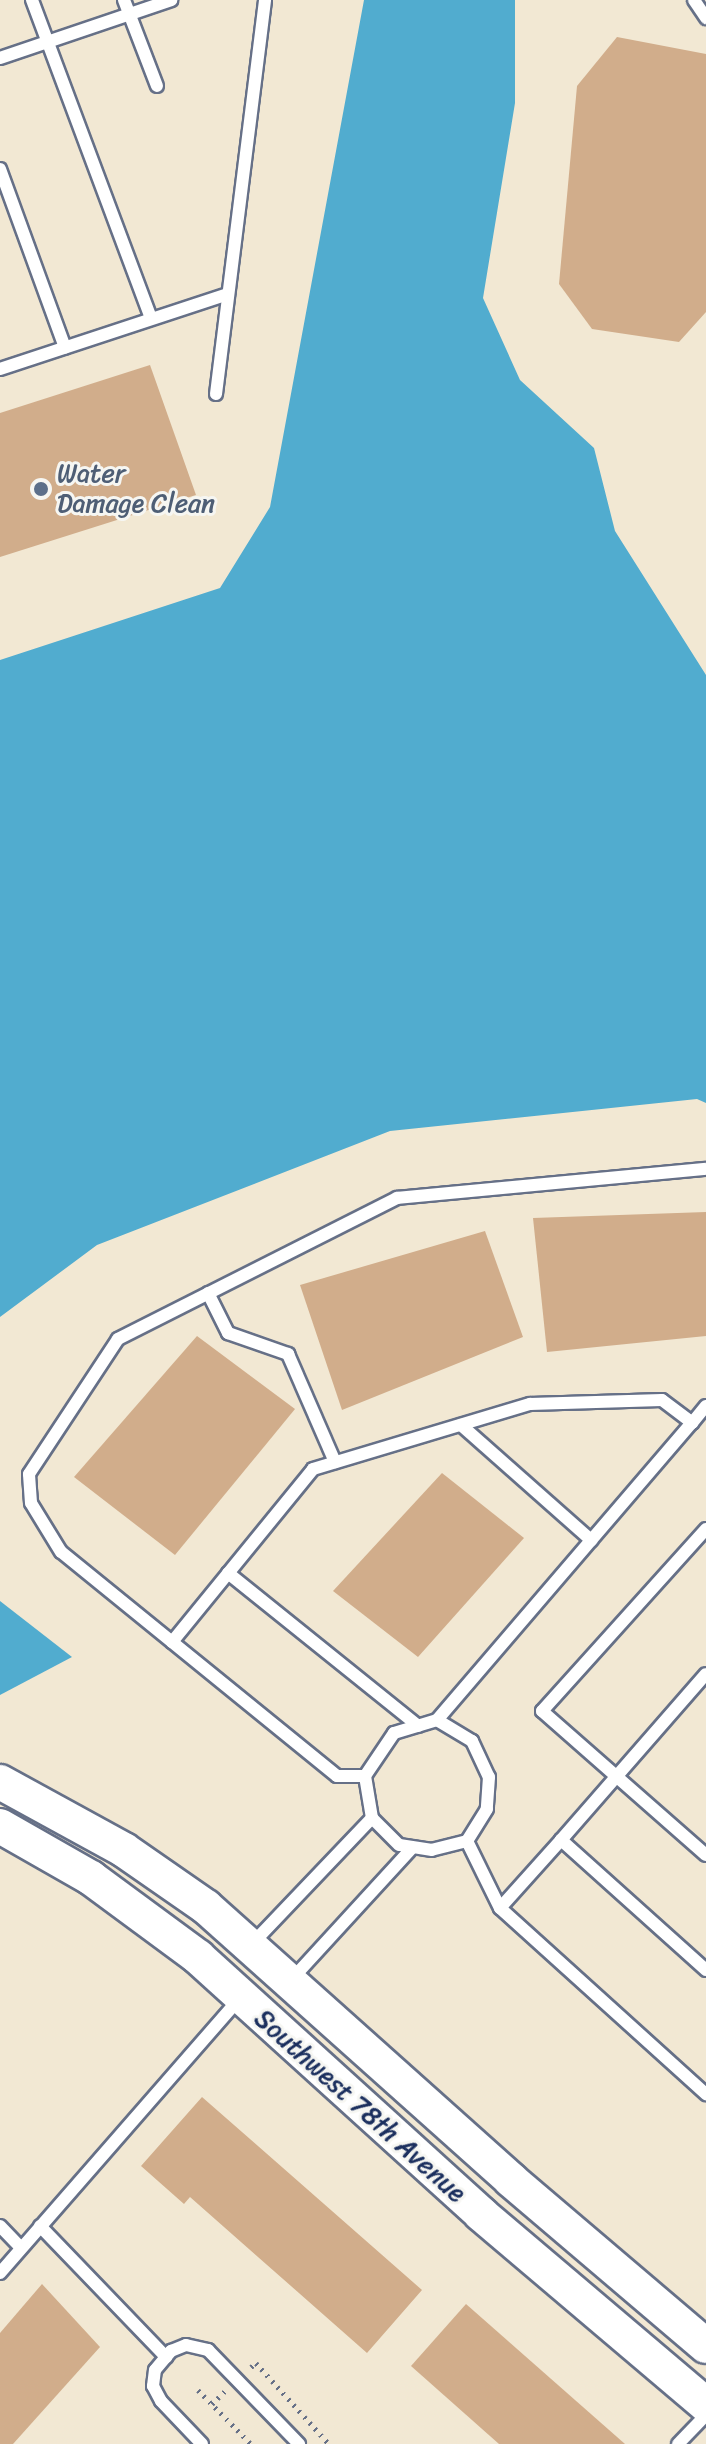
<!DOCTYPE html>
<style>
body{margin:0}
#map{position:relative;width:706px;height:2444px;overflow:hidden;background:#f2e8d3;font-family:Sriracha,sans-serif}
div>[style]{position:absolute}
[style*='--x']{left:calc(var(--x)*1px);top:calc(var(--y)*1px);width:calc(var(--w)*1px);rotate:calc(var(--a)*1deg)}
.water>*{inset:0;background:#51accf}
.building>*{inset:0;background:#d1ad8b}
.path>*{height:5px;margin-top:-2.5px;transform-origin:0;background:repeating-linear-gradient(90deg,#667087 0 2px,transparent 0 8px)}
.roads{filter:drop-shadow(2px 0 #667087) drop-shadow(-2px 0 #667087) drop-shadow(0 2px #667087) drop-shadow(0 -2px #667087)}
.lane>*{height:12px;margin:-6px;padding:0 6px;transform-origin:6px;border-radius:6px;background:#fff}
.secondary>*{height:34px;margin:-17px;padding:0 17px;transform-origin:17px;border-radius:17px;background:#fff}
.dots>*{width:22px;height:22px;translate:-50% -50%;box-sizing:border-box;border:4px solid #f6f6f2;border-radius:50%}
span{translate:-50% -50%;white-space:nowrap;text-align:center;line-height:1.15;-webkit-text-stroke:6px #f6f6f2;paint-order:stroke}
.service-label{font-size:26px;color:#4e5e75}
.left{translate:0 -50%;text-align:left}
.street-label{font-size:26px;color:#1b2f5e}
</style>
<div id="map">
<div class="water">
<i style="clip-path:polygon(364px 0,515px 0,515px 103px,483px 298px,520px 380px,594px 448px,615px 531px,706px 675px,706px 1103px,697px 1099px,390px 1131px,97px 1245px,0 1317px,0 660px,220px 588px,270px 507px)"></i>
<i style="clip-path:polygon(0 1601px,72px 1657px,0 1695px)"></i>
</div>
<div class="building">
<i style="clip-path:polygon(617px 37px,706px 54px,706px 312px,679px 342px,592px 329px,559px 284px,577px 86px)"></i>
<i style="clip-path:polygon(150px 365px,196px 495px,0 557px,0 413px)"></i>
<i style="clip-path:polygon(706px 1212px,706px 1336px,547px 1352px,533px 1218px)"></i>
<i style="clip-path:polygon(485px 1231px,523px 1337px,342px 1410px,300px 1285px)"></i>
<i style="clip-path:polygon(197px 1336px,295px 1409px,175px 1555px,74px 1477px)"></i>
<i style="clip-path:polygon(442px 1473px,524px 1538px,418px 1657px,333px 1591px)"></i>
<i style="clip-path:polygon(202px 2097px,422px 2290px,367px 2353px,190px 2197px,184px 2204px,141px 2166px)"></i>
<i style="clip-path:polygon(42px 2284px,100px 2347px,13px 2444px,0 2444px,0 2333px)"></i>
<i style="clip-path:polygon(466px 2304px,625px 2444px,499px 2444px,411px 2366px)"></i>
</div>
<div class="path">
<i style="--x:251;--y:2367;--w:6;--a:-39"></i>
<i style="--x:256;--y:2363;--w:109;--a:48"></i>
<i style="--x:198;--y:2390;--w:76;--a:45.5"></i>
<i style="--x:212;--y:2404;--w:18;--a:-45"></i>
</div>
<div class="roads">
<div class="lane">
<i style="--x:32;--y:0;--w:340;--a:69.5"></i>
<i style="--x:124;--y:0;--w:92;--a:69"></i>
<i style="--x:694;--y:0;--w:22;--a:56"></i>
<i style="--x:0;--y:58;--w:181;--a:-18.7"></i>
<i style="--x:0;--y:169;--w:190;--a:70"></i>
<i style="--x:0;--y:369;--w:240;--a:-18.2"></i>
<i style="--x:216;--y:394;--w:397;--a:-82.9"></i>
<i style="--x:208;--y:1293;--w:45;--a:63.4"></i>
<i style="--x:228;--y:1333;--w:64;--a:19.3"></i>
<i style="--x:288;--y:1354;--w:118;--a:66.5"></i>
<i style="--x:461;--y:1425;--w:174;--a:41.5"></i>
<i style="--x:706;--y:1529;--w:245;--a:132"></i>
<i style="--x:542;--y:1711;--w:218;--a:41.3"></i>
<i style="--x:228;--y:1573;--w:244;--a:38.8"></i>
<i style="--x:172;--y:1642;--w:223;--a:-50.8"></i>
<i style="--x:313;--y:1469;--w:227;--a:-16.7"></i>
<i style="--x:530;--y:1404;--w:132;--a:-1.7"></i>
<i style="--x:662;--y:1400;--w:38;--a:37"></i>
<i style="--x:692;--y:1423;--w:22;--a:-51"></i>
<i style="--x:437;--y:1720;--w:391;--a:-49.4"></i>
<i style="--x:365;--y:1776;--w:28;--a:180"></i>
<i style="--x:337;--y:1776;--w:355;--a:-140.9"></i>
<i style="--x:61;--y:1552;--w:57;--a:-121.5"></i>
<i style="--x:31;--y:1503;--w:29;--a:-94"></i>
<i style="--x:29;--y:1474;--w:162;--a:-56.6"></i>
<i style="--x:118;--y:1339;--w:313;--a:-26.8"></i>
<i style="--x:397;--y:1198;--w:310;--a:-5.4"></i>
<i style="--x:561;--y:1840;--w:220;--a:-48.9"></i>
<i style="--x:467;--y:1841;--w:36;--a:166"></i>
<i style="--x:432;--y:1850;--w:33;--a:-171"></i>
<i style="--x:399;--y:1845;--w:38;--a:-135"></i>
<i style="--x:372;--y:1818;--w:43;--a:-99.5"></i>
<i style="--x:365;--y:1776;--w:52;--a:-56"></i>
<i style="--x:394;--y:1733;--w:45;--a:-16.8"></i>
<i style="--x:437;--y:1720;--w:41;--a:31"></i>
<i style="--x:472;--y:1741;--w:40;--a:65"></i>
<i style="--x:489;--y:1777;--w:32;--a:94"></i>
<i style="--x:487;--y:1809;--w:38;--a:122"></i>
<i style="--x:467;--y:1841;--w:75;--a:63.8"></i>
<i style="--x:250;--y:1946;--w:177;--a:-46.4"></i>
<i style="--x:706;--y:1970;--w:195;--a:-138.1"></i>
<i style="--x:561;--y:1840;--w:91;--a:131.9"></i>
<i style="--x:500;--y:1908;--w:278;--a:42.1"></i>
<i style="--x:292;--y:1979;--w:178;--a:-47.5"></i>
<i style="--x:0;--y:2226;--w:30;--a:46"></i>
<i style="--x:40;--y:2226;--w:182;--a:46.1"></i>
<i style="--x:0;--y:2273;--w:365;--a:-48.9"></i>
<i style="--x:202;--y:2444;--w:59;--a:-133.6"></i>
<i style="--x:161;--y:2401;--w:17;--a:-118"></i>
<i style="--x:153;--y:2386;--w:16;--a:-83"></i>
<i style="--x:155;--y:2370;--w:25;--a:-50"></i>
<i style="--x:171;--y:2351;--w:16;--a:-22"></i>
<i style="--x:186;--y:2345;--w:23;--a:13"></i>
<i style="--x:208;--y:2350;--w:131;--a:45.9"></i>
<i style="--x:678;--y:2444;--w:40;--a:-46"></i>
</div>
<div class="secondary">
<i style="--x:0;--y:1782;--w:141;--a:28.7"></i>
<i style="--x:124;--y:1850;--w:100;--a:34.8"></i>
<i style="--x:206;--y:1907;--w:409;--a:41.8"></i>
<i style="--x:511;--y:2180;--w:256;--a:40.4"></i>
<i style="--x:0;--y:1826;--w:105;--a:29.7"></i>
<i style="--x:91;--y:1878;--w:133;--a:36.4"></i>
<i style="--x:198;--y:1957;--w:382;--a:42.2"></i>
<i style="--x:481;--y:2214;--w:295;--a:40.3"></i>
</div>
</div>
<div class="dots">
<i style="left:41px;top:489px;background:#5c6f8a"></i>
</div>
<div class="service-label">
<span class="left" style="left:57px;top:489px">Water<br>Damage Clean</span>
</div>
<div class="street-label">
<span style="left:360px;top:2106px;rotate:42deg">Southwest 78th Avenue</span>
</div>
</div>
